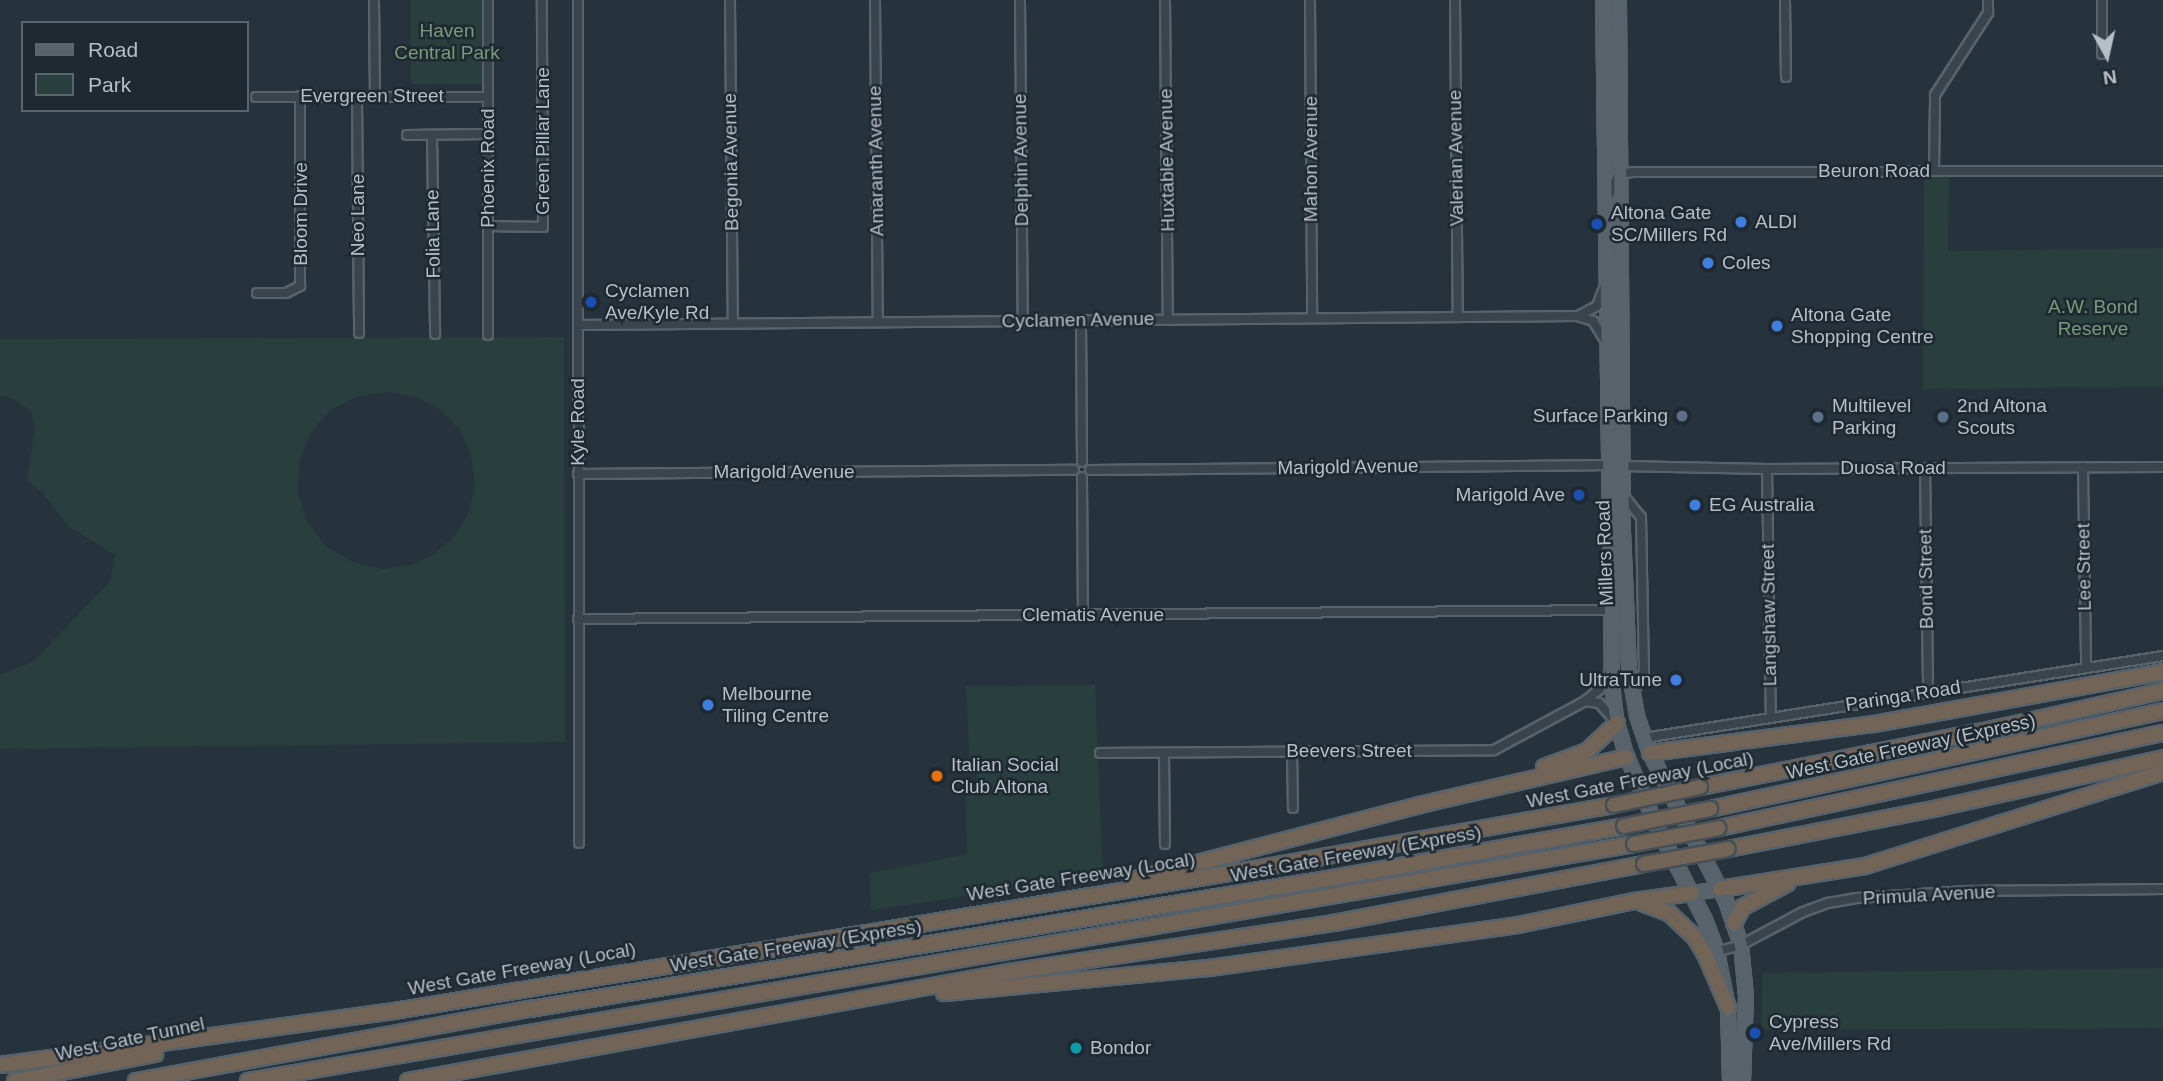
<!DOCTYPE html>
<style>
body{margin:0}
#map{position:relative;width:2163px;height:1081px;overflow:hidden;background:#26323c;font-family:Arial,sans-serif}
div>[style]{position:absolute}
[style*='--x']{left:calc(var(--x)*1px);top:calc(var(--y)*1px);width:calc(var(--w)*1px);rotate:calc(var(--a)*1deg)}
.green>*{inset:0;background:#293f3e}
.roads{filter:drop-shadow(2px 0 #58626a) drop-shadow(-2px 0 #58626a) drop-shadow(0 2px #58626a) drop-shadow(0 -2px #58626a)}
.street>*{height:8px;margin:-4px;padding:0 4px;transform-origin:4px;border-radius:4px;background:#3a444c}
.primary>*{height:12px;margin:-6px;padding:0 6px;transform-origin:6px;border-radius:6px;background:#58636c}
.highway>*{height:14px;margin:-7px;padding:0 7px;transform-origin:7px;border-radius:7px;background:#726457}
.bridges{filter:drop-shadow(2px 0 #454f57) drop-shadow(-2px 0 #454f57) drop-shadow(0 2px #454f57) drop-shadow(0 -2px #454f57)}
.highway-bridge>*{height:14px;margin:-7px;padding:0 7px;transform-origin:7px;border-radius:7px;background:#726457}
.dots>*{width:19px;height:19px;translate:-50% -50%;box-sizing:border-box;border:4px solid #1f2931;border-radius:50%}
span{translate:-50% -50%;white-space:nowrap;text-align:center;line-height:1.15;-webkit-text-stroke:5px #1f2931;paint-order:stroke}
.park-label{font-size:19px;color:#769c79}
.street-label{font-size:19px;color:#b6bfc8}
.poi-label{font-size:19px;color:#b6bfc8}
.left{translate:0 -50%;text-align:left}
.right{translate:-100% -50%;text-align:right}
.legend{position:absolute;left:21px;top:21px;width:228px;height:91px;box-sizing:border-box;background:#1f2931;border:2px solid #5b656d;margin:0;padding:9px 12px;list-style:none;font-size:21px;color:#b6bfc8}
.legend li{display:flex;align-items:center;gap:14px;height:35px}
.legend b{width:35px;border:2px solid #5b656d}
.north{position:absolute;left:2072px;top:21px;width:70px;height:70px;-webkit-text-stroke:5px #1f2931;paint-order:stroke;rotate:172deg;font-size:19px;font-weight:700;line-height:28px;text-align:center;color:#b6bfc8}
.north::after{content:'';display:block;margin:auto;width:24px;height:32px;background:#b6bfc8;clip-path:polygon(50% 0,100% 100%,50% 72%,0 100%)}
</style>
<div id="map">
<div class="green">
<i style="clip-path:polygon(411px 0,483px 0,483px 84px,411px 84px)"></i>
<i style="clip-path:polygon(1924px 176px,1949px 177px,1948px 251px,2163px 248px,2163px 387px,1923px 389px)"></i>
<i style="clip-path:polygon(evenodd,564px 337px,565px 742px,0 749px,0 675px,34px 661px,110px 581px,115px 555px,68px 526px,42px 492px,27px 481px,35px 427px,31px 412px,14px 399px,0 395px,0 339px,564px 337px,389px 392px,416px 397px,441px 410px,460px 430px,471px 455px,475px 483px,470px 510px,456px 534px,436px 553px,411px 565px,383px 569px,353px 562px,326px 546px,307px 522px,298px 493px,299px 462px,310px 433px,331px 410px,358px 396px,389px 392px)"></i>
<i style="clip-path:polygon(1095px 685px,1103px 876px,871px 910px,870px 873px,967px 854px,966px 793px,978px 792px,977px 770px,970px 770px,966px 686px)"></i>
<i style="clip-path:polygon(2163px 968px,2163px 1028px,1761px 1030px,1762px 973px)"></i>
</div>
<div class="roads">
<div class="street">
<i style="--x:374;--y:0;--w:96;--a:89.4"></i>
<i style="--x:488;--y:0;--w:335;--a:90"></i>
<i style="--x:578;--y:0;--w:843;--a:89.93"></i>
<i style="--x:730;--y:0;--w:323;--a:89.5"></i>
<i style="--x:875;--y:0;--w:322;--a:89.5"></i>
<i style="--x:1020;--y:0;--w:320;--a:89.5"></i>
<i style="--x:1165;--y:0;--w:319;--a:89.5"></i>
<i style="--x:1310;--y:0;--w:318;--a:89.6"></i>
<i style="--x:1455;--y:0;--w:317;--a:89.5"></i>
<i style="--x:1785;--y:0;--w:77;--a:89.3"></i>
<i style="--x:2102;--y:0;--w:54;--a:90"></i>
<i style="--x:357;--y:96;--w:237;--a:89.5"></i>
<i style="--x:256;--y:97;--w:232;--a:0"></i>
<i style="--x:407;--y:135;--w:81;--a:-0.7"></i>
<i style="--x:432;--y:135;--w:199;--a:89.1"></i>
<i style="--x:1934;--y:171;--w:76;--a:-89.2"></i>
<i style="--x:1935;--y:95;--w:98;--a:-57.1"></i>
<i style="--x:1988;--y:13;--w:13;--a:-90"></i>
<i style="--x:1609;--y:195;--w:23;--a:-65"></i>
<i style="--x:1619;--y:174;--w:14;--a:-8"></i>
<i style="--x:1633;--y:172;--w:530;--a:-0.11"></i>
<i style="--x:488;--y:226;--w:55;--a:1"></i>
<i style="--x:543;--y:227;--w:227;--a:-90.3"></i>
<i style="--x:257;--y:293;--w:29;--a:0"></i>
<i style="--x:286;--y:293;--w:16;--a:-27"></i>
<i style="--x:300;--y:286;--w:190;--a:-90"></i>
<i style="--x:1580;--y:315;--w:19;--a:-28"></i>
<i style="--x:1597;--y:306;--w:19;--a:-69"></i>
<i style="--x:1081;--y:320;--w:142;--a:89.6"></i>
<i style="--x:578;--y:325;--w:999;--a:-0.52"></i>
<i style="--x:1577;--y:316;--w:17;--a:17"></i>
<i style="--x:1593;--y:321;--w:22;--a:58"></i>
<i style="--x:1622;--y:466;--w:145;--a:1.2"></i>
<i style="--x:1767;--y:469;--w:396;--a:-0.3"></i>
<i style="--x:2083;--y:467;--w:200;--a:89.1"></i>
<i style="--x:1925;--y:468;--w:223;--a:89.2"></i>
<i style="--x:1767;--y:469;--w:249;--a:89.1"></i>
<i style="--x:1090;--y:470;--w:517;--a:-0.55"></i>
<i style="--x:578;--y:474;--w:496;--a:-0.5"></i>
<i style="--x:1082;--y:477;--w:138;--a:89.6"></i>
<i style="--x:1623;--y:495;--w:28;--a:51"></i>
<i style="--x:1641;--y:517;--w:155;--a:88.9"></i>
<i style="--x:1644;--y:672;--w:24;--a:118"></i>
<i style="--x:578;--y:619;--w:1030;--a:-0.5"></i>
<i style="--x:1585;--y:701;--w:14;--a:8"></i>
<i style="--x:1599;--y:703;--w:25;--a:48"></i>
<i style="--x:1644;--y:738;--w:525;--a:-8.98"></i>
<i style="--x:1292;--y:752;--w:56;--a:89"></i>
<i style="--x:1100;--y:753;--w:394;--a:-0.4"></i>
<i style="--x:1494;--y:750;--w:103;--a:-28.3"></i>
<i style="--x:1585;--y:701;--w:19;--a:-39"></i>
<i style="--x:1600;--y:689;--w:21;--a:-61"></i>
<i style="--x:1164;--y:753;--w:91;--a:89.4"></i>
<i style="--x:1715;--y:952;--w:27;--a:-15"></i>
<i style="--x:1741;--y:945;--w:70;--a:-28"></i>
<i style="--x:1803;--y:912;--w:27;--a:-20"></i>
<i style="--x:1828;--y:903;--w:29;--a:-10"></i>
<i style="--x:1857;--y:898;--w:110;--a:-3.6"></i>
<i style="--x:1967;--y:891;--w:196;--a:-0.6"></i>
</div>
<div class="primary">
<i style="--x:1603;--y:0;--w:685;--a:89.25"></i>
<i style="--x:1612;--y:685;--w:38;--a:83"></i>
<i style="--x:1617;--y:723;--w:35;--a:74"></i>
<i style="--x:1627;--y:757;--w:74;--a:66.9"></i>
<i style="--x:1656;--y:825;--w:107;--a:62.7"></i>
<i style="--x:1705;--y:920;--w:34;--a:69"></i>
<i style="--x:1717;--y:952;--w:56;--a:78.7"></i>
<i style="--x:1728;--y:1007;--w:74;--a:88.5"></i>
<i style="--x:1619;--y:0;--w:531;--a:89.57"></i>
<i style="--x:1623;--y:531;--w:139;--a:87.5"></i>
<i style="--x:1629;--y:670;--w:47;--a:80.1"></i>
<i style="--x:1637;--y:716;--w:39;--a:71"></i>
<i style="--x:1650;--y:753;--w:166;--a:62.8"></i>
<i style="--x:1726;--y:901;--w:46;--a:71.2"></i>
<i style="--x:1741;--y:945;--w:51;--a:84.4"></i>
<i style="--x:1746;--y:996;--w:85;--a:92"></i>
<i style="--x:1692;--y:893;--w:28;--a:-8"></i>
</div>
<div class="highway">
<i style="--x:1650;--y:753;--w:226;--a:-7.4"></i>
<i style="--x:1874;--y:724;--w:294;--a:-10.2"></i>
<i style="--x:1544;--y:767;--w:46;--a:-20.4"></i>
<i style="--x:1587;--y:751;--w:41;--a:-43"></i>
<i style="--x:1700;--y:787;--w:284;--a:-11.2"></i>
<i style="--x:1979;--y:732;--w:189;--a:-12.6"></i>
<i style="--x:1710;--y:809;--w:463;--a:-12.2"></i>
<i style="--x:1719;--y:828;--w:454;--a:-12.1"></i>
<i style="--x:1728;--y:849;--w:214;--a:-11"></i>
<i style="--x:1938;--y:808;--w:230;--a:-12.5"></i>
<i style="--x:1132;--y:880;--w:297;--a:-14.6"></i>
<i style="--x:1419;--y:805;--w:213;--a:-13"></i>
<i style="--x:1720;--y:889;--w:147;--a:-9"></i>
<i style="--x:1865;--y:866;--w:312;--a:-17.5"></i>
<i style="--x:1642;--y:903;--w:30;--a:21"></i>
<i style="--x:1670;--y:914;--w:33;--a:43"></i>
<i style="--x:1694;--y:936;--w:21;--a:59"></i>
<i style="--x:1705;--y:954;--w:58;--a:66.5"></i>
<i style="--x:1734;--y:923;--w:18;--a:-61"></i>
<i style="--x:1743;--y:907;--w:51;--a:-28.1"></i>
<i style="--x:944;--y:993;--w:266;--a:-5.4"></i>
<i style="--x:1209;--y:968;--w:312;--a:-7.9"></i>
<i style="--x:1518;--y:925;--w:118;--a:-11.7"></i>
<i style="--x:1634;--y:901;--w:59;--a:-7.9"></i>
<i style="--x:0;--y:1065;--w:398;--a:-7.8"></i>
<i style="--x:394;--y:1011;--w:884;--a:-9.38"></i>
<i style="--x:1266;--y:867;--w:353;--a:-10.1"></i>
<i style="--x:15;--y:1081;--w:143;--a:-10.9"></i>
<i style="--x:136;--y:1081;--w:401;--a:-10.4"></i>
<i style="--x:530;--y:1009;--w:814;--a:-9.27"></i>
<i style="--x:1333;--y:878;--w:296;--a:-10.1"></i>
<i style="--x:248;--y:1081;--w:1406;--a:-9.7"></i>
<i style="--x:408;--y:1081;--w:611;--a:-10.28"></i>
<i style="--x:1009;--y:972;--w:329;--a:-8.6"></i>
<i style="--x:1334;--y:923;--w:316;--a:-10.8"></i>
</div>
</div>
<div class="bridges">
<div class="highway-bridge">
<i style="--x:1614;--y:805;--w:88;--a:-11.8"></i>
<i style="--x:1624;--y:826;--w:88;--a:-11.2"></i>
<i style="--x:1634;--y:844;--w:86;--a:-10.7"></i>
<i style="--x:1644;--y:864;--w:85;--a:-10.1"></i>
</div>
</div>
<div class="dots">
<i style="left:1741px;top:222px;background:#3f7fe0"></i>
<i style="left:1597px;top:224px;background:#1a4fb4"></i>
<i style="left:1708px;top:263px;background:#3f7fe0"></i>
<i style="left:591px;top:302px;background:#1a4fb4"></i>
<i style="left:1777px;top:326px;background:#3f7fe0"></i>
<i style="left:1682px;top:416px;background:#5c6f8a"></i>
<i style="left:1818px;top:417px;background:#5c6f8a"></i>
<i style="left:1943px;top:417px;background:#5c6f8a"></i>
<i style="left:1579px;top:495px;background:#1a4fb4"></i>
<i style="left:1695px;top:505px;background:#3f7fe0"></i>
<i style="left:1676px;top:680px;background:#3f7fe0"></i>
<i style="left:708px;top:705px;background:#3f7fe0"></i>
<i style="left:937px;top:776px;background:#e8710a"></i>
<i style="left:1755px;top:1033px;background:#1a4fb4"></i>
<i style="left:1076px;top:1048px;background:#0f9aa8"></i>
</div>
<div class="park-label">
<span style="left:447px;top:42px">Haven<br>Central Park</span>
<span style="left:2093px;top:318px">A.W. Bond<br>Reserve</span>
</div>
<div class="street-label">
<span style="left:372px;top:96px">Evergreen Street</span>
<span style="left:543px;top:141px;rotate:-90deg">Green Pillar Lane</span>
<span style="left:1456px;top:158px;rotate:-91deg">Valerian Avenue</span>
<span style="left:1311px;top:159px;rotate:-90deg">Mahon Avenue</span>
<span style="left:1021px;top:160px;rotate:-91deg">Delphin Avenue</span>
<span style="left:1167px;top:160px;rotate:-91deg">Huxtable Avenue</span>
<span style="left:876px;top:161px;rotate:-91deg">Amaranth Avenue</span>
<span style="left:731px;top:162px;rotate:-91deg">Begonia Avenue</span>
<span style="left:488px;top:168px;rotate:-90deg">Phoenix Road</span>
<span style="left:1874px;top:171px">Beuron Road</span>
<span style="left:301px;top:214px;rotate:-90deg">Bloom Drive</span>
<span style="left:358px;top:215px;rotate:-90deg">Neo Lane</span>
<span style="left:433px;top:234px;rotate:-91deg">Folia Lane</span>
<span style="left:1078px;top:320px;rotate:-1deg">Cyclamen Avenue</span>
<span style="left:578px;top:422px;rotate:-90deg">Kyle Road</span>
<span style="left:1348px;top:467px;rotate:-1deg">Marigold Avenue</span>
<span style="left:1893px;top:468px">Duosa Road</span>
<span style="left:784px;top:472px">Marigold Avenue</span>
<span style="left:1605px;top:553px;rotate:-92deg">Millers Road</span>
<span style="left:2084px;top:567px;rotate:-91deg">Lee Street</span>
<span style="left:1926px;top:579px;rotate:-91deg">Bond Street</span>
<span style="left:1093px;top:615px">Clematis Avenue</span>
<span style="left:1769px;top:615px;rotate:-91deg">Langshaw Street</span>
<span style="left:1903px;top:696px;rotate:-9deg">Paringa Road</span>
<span style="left:1911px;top:747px;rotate:-12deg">West Gate Freeway (Express)</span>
<span style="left:1349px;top:751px">Beevers Street</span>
<span style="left:1640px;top:780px;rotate:-11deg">West Gate Freeway (Local)</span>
<span style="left:1356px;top:854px;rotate:-10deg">West Gate Freeway (Express)</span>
<span style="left:1081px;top:877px;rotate:-9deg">West Gate Freeway (Local)</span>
<span style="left:1929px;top:895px;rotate:-3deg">Primula Avenue</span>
<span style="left:796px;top:946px;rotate:-9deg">West Gate Freeway (Express)</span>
<span style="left:522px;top:969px;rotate:-10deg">West Gate Freeway (Local)</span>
<span style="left:130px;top:1039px;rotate:-12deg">West Gate Tunnel</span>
</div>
<div class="poi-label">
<span class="left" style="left:1611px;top:224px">Altona Gate<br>SC/Millers Rd</span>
<span class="left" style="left:1755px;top:222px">ALDI</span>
<span class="left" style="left:1722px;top:263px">Coles</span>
<span class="left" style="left:605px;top:302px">Cyclamen<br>Ave/Kyle Rd</span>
<span class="left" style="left:1791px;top:326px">Altona Gate<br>Shopping Centre</span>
<span class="left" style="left:1832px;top:417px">Multilevel<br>Parking</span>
<span class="left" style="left:1957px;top:417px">2nd Altona<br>Scouts</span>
<span class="right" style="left:1668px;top:416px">Surface Parking</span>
<span class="right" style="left:1565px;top:495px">Marigold Ave</span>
<span class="left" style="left:1709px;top:505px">EG Australia</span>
<span class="right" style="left:1662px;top:680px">UltraTune</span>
<span class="left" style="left:722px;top:705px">Melbourne<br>Tiling Centre</span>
<span class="left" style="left:951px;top:776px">Italian Social<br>Club Altona</span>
<span class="left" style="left:1769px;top:1033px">Cypress<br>Ave/Millers Rd</span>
<span class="left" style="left:1090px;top:1048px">Bondor</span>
</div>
<ul class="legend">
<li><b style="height:9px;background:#58636c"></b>Road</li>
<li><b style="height:19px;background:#293f3e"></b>Park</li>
</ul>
<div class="north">N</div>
</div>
